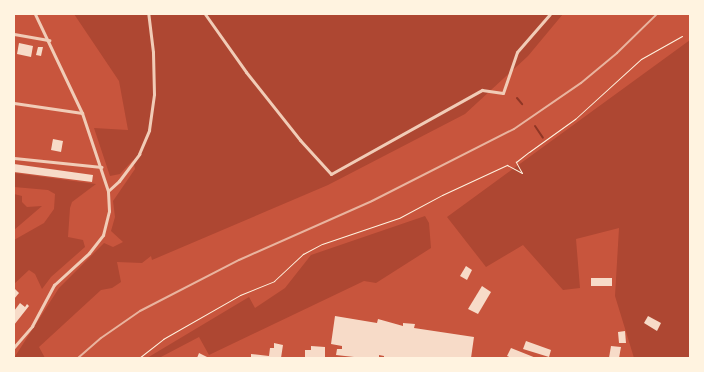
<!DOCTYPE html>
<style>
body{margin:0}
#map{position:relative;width:704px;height:372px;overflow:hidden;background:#c8553d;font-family:Arial,sans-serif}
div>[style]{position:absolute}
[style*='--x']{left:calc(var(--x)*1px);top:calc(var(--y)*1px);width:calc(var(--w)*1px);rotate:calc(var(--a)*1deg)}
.green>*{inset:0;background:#ae4732}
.stream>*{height:2px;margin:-1px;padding:0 1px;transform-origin:1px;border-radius:1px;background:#8f3625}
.building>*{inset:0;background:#f7dbc8}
.path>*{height:1px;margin:-0.5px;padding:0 0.5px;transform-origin:0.5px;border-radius:0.5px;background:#fff3e0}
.minor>*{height:3px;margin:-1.5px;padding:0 1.5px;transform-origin:1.5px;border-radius:1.5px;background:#f1ccb7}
.rail>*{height:2px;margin:-1px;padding:0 1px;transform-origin:1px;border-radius:1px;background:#e9b49f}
span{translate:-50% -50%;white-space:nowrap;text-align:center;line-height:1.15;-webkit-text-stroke:3.5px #fff3e0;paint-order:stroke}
.frame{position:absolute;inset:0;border:15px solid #fff3e0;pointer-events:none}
</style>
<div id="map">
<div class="green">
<i style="clip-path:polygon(74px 14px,563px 14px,528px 56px,465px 114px,328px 185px,152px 260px,151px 256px,142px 263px,117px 262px,121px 282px,112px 288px,101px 290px,39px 347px,45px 358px,14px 358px,59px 288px,104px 243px,113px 247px,123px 242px,111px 231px,115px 217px,113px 201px,135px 169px,133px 160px,120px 174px,110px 176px,94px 128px,128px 130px,119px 81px)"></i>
<i style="clip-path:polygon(690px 40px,690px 358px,634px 358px,615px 296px,619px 228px,576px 239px,580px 288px,563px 290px,523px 245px,486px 267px,447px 217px)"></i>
<i style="clip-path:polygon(14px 173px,96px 184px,72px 202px,70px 208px,68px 237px,83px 240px,85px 247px,51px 277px,42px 289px,35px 274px,29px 270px,14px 284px,14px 240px,44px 223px,54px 209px,55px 194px,48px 190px,14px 187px)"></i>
<i style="clip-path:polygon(14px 194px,22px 196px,22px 202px,27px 207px,42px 206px,14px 230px)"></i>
<i style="clip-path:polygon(425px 216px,429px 223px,431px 248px,376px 283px,364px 281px,209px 355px,199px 337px,159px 358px,147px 358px,249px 297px,255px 308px,285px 288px,311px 255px)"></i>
</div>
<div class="stream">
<i style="--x:517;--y:98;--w:8;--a:50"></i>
<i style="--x:535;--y:126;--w:14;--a:56"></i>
</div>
<div class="building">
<i style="clip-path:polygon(19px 43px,33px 46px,31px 57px,17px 54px)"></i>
<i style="clip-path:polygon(38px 47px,43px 47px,41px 56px,36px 55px)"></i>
<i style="clip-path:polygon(53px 139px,63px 141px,61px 152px,51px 150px)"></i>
<i style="clip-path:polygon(14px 164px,93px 175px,92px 182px,14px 172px)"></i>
<i style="clip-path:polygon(466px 266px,472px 270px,467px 280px,460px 276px)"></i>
<i style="clip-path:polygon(591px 278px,612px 278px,612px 286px,591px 286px)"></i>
<i style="clip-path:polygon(482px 286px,491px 292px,478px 314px,468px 309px)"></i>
<i style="clip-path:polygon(15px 289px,19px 293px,14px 299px,14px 290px)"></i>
<i style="clip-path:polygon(20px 303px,25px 307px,27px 304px,29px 306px,14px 325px,14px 311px)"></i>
<i style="clip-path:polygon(335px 316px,377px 323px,378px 319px,403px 326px,403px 323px,415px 324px,414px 328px,474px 337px,471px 358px,384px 358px,384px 356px,379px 355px,379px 358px,363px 358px,336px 355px,337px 349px,342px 349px,342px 346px,331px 344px)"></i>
<i style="clip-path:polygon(648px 316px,661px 323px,657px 331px,644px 323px)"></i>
<i style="clip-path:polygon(625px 331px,626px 343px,619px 343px,618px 332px)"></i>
<i style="clip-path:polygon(526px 341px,551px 350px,549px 357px,523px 349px)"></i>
<i style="clip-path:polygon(274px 343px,283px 345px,281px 358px,251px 358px,251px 354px,269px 356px,270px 348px,274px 348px)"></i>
<i style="clip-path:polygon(311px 346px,325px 347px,325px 358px,305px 358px,305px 350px,311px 350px)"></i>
<i style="clip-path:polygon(611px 346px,621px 347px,619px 358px,609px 358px)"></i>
<i style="clip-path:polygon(511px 348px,536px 358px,512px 358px,507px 356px)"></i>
<i style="clip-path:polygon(199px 353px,207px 357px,207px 358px,197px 358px)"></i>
</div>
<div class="path">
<i style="--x:139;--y:358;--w:31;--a:-38"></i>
<i style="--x:163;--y:339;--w:89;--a:-29.7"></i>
<i style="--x:240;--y:295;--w:37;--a:-22"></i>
<i style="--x:274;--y:281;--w:40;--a:-43"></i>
<i style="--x:303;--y:254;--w:21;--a:-28"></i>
<i style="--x:322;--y:244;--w:81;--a:-18.7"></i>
<i style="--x:399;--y:218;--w:49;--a:-28.1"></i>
<i style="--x:442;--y:195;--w:72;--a:-24.8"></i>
<i style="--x:507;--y:165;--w:17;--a:28"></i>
<i style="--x:522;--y:173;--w:13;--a:-119"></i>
<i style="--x:516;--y:162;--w:16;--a:-38"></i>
<i style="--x:529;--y:152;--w:57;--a:-35.7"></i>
<i style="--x:575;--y:119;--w:89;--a:-42.3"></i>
<i style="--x:641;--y:59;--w:47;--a:-29.3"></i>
</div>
<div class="minor">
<i style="--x:205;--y:14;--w:71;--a:54.7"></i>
<i style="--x:246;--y:72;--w:87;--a:51.5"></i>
<i style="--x:300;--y:140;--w:46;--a:47.6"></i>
<i style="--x:331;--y:174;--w:173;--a:-29.1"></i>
<i style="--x:482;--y:90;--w:21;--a:8"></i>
<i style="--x:503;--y:93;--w:43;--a:-71.1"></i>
<i style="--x:517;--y:52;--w:50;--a:-49"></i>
<i style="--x:14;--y:34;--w:36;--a:10"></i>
<i style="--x:14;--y:103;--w:69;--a:8.4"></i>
<i style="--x:14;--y:158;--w:88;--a:5.8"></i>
<i style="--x:108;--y:191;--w:15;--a:-42"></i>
<i style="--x:119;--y:181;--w:34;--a:-53"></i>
<i style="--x:139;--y:154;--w:26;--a:-67"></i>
<i style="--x:149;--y:130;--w:36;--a:-82"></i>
<i style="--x:154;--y:94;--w:42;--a:-91.4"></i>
<i style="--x:153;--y:52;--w:38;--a:-97"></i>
<i style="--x:14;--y:347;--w:28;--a:-49"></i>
<i style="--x:32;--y:326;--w:47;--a:-61.8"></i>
<i style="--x:54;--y:285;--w:47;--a:-42.4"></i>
<i style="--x:89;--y:253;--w:23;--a:-52"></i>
<i style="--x:103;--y:235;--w:25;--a:-76"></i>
<i style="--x:109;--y:211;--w:20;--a:-93"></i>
<i style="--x:108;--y:191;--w:82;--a:-108.4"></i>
<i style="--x:82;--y:113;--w:110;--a:-115.4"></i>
</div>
<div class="rail">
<i style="--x:78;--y:358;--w:30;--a:-41"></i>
<i style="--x:101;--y:338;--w:47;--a:-34.7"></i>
<i style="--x:140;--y:311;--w:111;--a:-27.3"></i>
<i style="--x:239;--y:260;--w:145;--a:-23.9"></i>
<i style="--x:372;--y:201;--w:159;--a:-26.9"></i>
<i style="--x:514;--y:129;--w:81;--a:-34.5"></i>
<i style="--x:581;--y:83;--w:47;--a:-39.8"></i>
<i style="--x:617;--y:53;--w:56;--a:-44.3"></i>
</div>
<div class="frame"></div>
</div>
